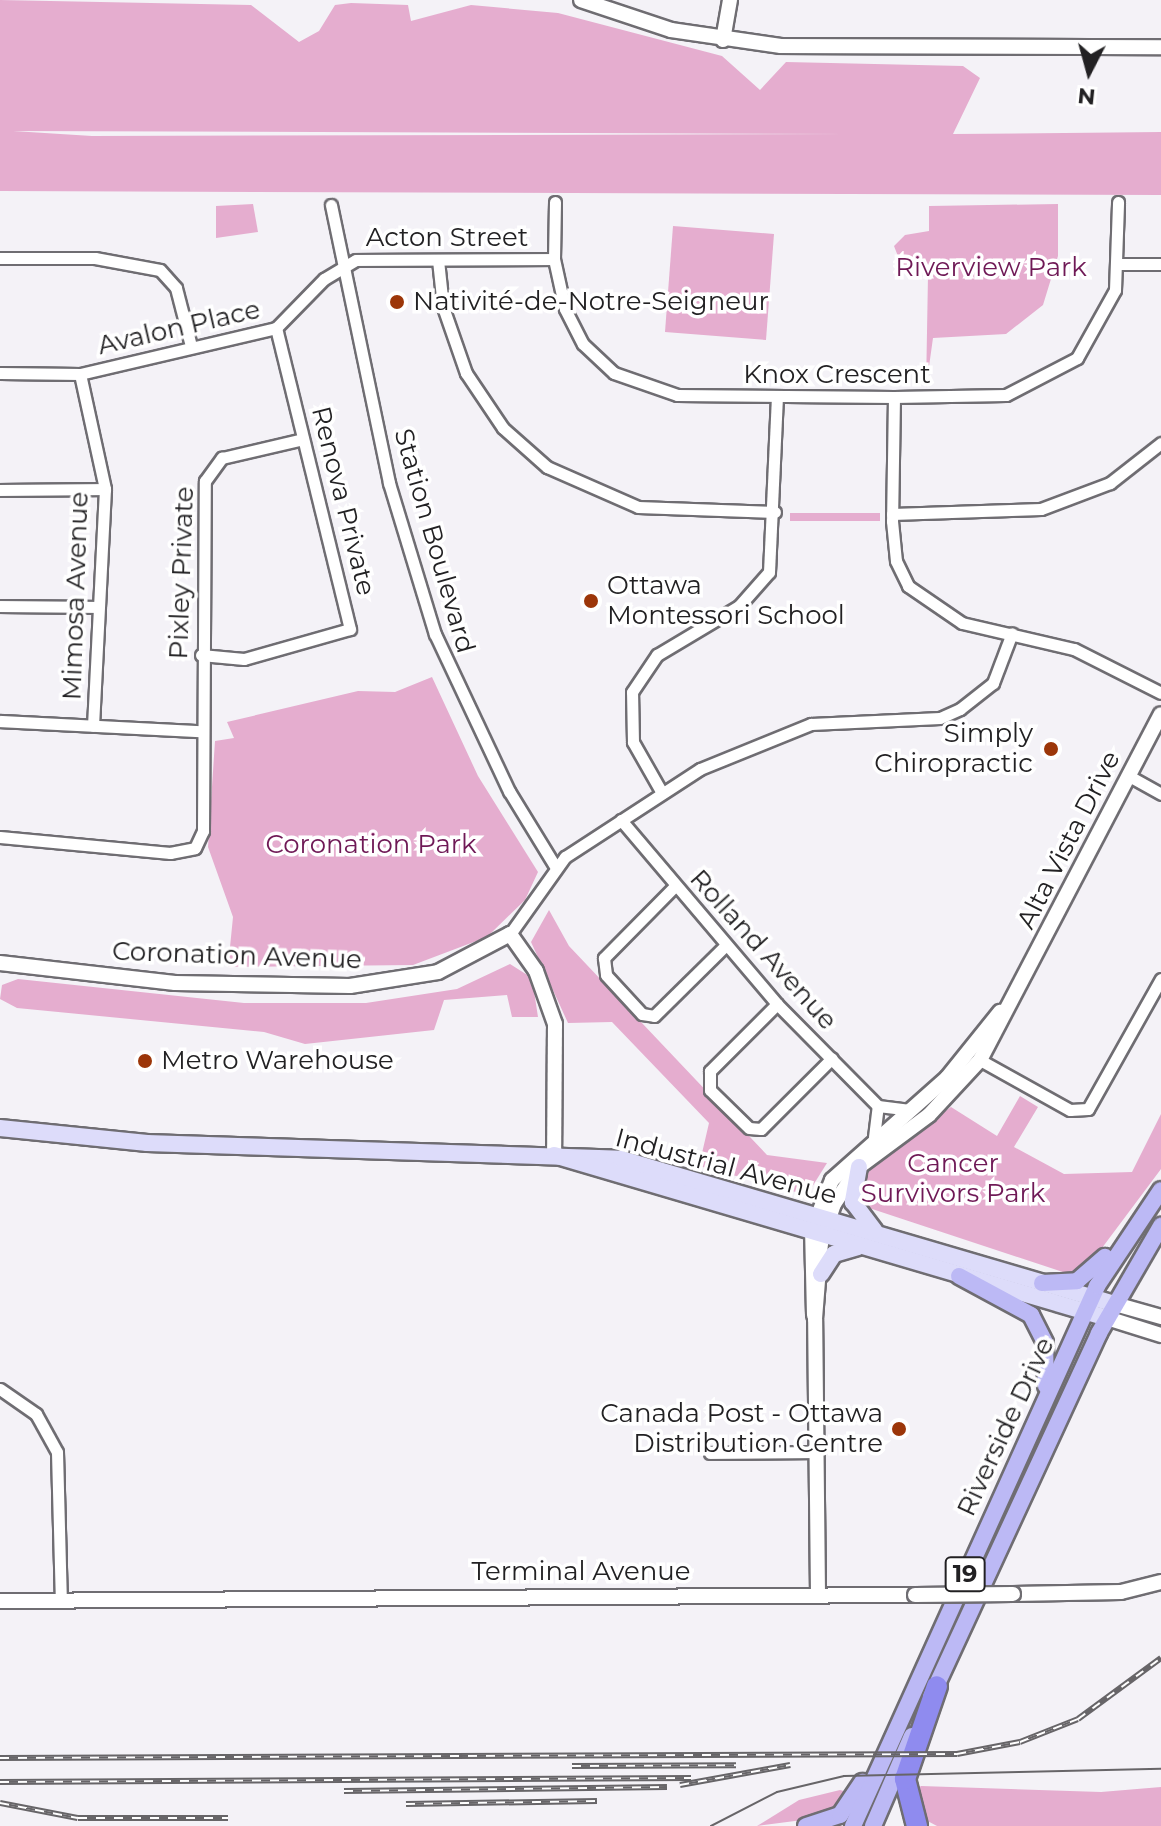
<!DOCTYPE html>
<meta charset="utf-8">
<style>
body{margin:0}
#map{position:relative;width:1161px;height:1826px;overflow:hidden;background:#f4f2f7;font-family:Montserrat,sans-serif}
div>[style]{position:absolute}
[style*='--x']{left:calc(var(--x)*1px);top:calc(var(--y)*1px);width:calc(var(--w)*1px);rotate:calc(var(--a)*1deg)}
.green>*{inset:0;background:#e5adcf}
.roads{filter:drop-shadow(2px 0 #6f6d72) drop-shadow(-2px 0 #6f6d72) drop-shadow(0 2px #6f6d72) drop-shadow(0 -2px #6f6d72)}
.minor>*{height:11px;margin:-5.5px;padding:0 5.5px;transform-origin:5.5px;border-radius:5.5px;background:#fff}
.tertiary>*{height:14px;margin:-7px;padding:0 7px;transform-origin:7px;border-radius:7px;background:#fff}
.secondary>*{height:16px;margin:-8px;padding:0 8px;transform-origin:8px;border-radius:8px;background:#dddcfa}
.primary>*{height:16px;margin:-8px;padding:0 8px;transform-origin:8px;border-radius:8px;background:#bcb9f5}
.motorway>*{height:20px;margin:-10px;padding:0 10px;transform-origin:10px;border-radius:10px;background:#8f8bef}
.tram>*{height:2px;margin:-1px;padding:0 1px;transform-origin:1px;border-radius:1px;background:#676568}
.rail>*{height:6px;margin-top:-3px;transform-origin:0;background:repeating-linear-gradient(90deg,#fff 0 9px,#676568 0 18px);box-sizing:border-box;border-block:2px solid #676568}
.bridges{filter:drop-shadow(2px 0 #6f6d72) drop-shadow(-2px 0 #6f6d72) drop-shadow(0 2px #6f6d72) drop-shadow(0 -2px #6f6d72)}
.tertiary-bridge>*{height:14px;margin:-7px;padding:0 7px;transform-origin:7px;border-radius:7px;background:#fff}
.dots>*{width:22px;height:22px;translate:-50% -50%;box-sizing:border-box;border:4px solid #fff;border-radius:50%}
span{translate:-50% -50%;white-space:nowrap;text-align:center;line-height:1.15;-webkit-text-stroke:7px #fff;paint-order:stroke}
.shield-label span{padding:2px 6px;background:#fff;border:2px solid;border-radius:6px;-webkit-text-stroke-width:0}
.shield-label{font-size:24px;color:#222123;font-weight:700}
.street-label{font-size:26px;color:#222123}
.park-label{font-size:26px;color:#6f1956}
.poi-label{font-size:26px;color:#222123}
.left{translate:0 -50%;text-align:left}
.right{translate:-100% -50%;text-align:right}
.north{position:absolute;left:1049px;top:32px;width:80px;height:80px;-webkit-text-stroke:6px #fff;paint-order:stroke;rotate:186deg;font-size:22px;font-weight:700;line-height:32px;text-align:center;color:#222123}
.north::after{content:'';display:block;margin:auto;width:28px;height:36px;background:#222123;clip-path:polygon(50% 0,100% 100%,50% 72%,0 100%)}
</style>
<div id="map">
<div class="green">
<i style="clip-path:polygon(evenodd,0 0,251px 5px,299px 42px,319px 31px,335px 5px,351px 3px,408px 5px,411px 21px,471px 5px,558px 13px,722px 56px,760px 90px,786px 62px,963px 66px,980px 78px,953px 134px,1161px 132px,1161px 195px,0 191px,0 0,13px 131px,849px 134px,850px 134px,92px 136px,13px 131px)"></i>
<i style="clip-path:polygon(253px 204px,258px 232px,216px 238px,216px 206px)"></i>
<i style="clip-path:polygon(1058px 204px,1058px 256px,1043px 305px,1006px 334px,933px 338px,926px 388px,928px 275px,903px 269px,894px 246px,905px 235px,929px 231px,929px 206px)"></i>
<i style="clip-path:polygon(673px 226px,774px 234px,766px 340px,665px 332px)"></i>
<i style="clip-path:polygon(790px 513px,880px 513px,880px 521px,790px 521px)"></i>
<i style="clip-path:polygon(432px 677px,478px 776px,538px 872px,525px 900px,487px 937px,413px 965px,228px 967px,233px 917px,208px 847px,215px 741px,234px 738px,227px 722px,358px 691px,395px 692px)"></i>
<i style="clip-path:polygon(549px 910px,569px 946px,767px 1155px,827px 1163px,807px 1195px,699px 1166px,709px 1123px,612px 1022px,568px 1023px,531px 942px)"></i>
<i style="clip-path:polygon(510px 964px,532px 978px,538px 1017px,512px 1017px,507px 995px,444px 1000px,434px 1030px,305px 1044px,264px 1032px,17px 1008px,0 999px,2px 985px,18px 979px,244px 1003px,366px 1003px,457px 989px)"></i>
<i style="clip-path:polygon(1020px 1096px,1038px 1107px,1014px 1147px,1064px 1174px,1132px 1172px,1161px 1114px,1161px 1169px,1090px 1264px,1072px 1275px,860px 1205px,863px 1172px,951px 1107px,997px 1136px)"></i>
<i style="clip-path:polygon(921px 1786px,1101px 1792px,1161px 1787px,1161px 1826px,937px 1826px,922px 1818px,915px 1791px)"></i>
<i style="clip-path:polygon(840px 1790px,847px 1792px,837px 1806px,818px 1818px,757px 1826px,799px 1800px)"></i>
</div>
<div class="roads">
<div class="minor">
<i style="--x:555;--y:202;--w:57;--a:91"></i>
<i style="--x:554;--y:259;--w:51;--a:77.6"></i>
<i style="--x:565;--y:309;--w:39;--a:63"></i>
<i style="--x:583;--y:344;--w:42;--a:43.1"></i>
<i style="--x:614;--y:373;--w:67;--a:19.2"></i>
<i style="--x:677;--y:395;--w:217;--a:0.5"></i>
<i style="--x:894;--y:397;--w:112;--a:-1"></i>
<i style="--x:1006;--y:395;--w:80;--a:-27.5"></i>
<i style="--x:1077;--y:358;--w:78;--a:-60.8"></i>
<i style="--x:1115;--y:290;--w:88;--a:-88"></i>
<i style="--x:331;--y:205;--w:284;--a:78.2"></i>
<i style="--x:389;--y:483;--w:158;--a:73.1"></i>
<i style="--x:435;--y:634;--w:174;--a:64.8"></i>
<i style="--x:509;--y:791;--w:88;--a:58.5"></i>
<i style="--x:0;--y:258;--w:95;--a:0"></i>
<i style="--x:95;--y:258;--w:66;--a:10.5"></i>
<i style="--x:160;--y:270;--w:24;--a:48"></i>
<i style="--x:176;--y:288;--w:60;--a:75.5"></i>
<i style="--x:438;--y:260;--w:47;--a:83.9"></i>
<i style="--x:443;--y:307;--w:70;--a:70.8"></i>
<i style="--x:466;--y:373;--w:66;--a:56.1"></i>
<i style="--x:503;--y:428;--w:59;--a:41.6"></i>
<i style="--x:547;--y:467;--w:99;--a:23.7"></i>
<i style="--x:638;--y:507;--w:137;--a:2.1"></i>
<i style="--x:1118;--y:264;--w:43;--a:0"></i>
<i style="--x:0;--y:373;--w:80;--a:0.7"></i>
<i style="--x:80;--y:374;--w:201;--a:-13.2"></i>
<i style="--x:276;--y:328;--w:69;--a:-45.6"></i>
<i style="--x:324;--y:279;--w:37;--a:-31"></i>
<i style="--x:356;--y:260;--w:198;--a:-0.3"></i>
<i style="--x:80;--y:374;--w:118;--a:77.7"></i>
<i style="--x:105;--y:489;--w:237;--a:92.9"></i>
<i style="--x:894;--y:397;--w:124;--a:90.9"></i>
<i style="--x:892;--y:521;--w:40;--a:84.3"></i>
<i style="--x:896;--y:561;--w:28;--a:64"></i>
<i style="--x:908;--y:586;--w:65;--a:34.4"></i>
<i style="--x:962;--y:623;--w:115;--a:13.1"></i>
<i style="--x:1074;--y:649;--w:97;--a:26.8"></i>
<i style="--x:0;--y:490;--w:105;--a:-0.5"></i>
<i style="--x:892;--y:514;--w:149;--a:-1.9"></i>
<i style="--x:1041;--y:509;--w:74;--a:-20.6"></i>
<i style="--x:1110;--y:483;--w:65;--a:-38.1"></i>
<i style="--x:0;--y:606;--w:98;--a:0.6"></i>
<i style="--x:201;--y:655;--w:43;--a:5.3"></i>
<i style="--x:244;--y:659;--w:110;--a:-15.8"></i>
<i style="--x:350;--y:629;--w:310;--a:-103.8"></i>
<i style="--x:0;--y:721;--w:200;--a:2.9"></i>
<i style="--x:1129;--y:776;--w:37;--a:29"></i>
<i style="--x:662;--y:793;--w:59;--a:-119.6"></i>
<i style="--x:633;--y:742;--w:50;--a:-91.1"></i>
<i style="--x:632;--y:692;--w:45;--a:-56"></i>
<i style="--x:657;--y:655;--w:96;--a:-30.9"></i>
<i style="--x:739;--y:606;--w:45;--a:-48.6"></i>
<i style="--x:769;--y:572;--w:175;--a:-87.4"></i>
<i style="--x:621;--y:820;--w:241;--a:49.7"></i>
<i style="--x:777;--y:1004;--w:144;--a:45.3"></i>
<i style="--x:878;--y:1106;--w:32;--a:7"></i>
<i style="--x:0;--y:837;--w:171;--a:5.4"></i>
<i style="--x:170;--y:853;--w:25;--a:-11"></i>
<i style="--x:195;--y:848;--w:19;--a:-65"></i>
<i style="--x:203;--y:831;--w:350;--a:-89.7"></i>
<i style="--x:205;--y:481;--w:29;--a:-54"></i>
<i style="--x:222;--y:458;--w:83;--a:-13.2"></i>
<i style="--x:674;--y:887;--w:100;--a:134.6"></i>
<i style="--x:604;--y:958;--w:17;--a:83"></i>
<i style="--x:606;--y:975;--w:53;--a:47.3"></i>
<i style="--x:642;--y:1014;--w:12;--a:9"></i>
<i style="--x:654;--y:1016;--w:97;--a:-44.6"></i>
<i style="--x:510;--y:934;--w:95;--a:-54.5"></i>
<i style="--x:565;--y:857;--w:161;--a:-33.1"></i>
<i style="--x:700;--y:769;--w:120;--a:-22.1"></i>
<i style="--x:811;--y:724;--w:129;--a:-2.7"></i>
<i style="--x:940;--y:718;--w:22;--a:-24"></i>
<i style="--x:960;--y:709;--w:42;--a:-38.2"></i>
<i style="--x:993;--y:683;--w:53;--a:-69.2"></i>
<i style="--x:777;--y:1004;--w:95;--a:135"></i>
<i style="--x:710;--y:1071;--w:19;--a:90"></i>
<i style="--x:710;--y:1090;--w:54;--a:44.3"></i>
<i style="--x:749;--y:1128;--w:12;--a:5"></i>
<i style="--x:761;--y:1129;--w:100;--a:-45"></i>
<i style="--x:980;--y:1060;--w:103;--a:29.1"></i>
<i style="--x:1070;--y:1110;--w:18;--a:-3"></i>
<i style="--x:1088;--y:1109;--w:149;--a:-60.7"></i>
<i style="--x:874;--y:1137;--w:31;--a:-83"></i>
<i style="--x:0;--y:1389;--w:44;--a:34.8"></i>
<i style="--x:36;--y:1414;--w:43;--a:61.1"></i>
<i style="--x:57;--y:1452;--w:148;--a:88.5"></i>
<i style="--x:710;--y:1453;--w:107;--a:-0.5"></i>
</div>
<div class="tertiary">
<i style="--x:581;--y:0;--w:95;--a:18.4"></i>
<i style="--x:671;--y:30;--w:111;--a:8.3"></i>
<i style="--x:781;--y:46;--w:380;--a:0.2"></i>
<i style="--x:723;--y:40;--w:41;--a:-80.1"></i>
<i style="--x:0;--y:963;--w:176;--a:6.5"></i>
<i style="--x:175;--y:983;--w:175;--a:1"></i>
<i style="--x:350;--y:986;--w:89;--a:-9"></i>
<i style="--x:438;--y:972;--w:81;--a:-27.8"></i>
<i style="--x:510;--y:934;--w:45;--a:54.9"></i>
<i style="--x:536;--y:971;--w:56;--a:70.3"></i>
<i style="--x:555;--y:1024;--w:131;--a:90.4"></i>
<i style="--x:1115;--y:1304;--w:48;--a:15.8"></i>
<i style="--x:814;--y:1315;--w:85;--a:-91.3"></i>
<i style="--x:812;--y:1230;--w:54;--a:-68.2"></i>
<i style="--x:832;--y:1180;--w:154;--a:-41.6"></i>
<i style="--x:947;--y:1078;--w:85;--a:-51.2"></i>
<i style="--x:1107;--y:1318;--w:57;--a:17.5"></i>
<i style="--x:818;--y:1594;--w:275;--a:-90.6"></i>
<i style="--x:815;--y:1319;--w:76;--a:-85.5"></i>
<i style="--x:821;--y:1243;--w:41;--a:-71.6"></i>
<i style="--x:834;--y:1204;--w:45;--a:-56"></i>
<i style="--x:859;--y:1167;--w:87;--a:-36.6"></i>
<i style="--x:929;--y:1115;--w:75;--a:-47.2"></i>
<i style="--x:980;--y:1060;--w:390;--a:-62.4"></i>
<i style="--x:1013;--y:1594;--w:108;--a:-1.1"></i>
<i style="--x:1121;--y:1592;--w:41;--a:-14"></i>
<i style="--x:0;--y:1601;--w:915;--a:-0.38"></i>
</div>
<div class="secondary">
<i style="--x:0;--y:1128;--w:148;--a:5.8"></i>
<i style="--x:147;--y:1143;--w:474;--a:1.9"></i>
<i style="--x:621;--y:1159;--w:515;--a:16.36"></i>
<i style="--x:554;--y:1155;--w:577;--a:16.42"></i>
<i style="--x:859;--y:1167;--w:36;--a:100"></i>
<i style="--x:853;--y:1202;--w:36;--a:53"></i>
<i style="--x:821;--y:1274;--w:24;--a:-57"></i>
<i style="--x:834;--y:1254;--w:25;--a:-16"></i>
</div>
<div class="primary">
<i style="--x:959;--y:1276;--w:82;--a:28.4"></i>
<i style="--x:1031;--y:1315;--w:31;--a:63"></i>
<i style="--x:1045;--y:1343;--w:43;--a:88.7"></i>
<i style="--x:1042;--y:1283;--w:35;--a:-3"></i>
<i style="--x:1077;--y:1281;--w:37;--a:-41"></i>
<i style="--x:931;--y:1697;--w:401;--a:-65.2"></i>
<i style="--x:1099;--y:1333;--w:124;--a:-59.9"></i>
<i style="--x:806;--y:1826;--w:36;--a:-18"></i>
<i style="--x:840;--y:1815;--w:40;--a:-56"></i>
<i style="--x:853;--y:1826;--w:593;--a:-65.68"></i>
<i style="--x:1097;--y:1286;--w:115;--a:-56.3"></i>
<i style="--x:873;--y:1826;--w:98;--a:-66.6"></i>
</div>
<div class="motorway">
<i style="--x:917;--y:1826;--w:49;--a:-104.3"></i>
<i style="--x:905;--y:1779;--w:98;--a:-71"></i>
</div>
</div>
<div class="tram">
<i style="--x:711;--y:1826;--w:74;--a:-27.3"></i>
<i style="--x:777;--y:1792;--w:69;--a:-13.4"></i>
<i style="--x:844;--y:1776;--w:317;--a:-1.3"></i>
</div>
<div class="rail">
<i style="--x:0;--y:1758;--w:957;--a:-0.24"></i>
<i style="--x:957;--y:1754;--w:64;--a:-10.8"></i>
<i style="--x:1020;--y:1742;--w:62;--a:-21.6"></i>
<i style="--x:1078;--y:1719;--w:103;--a:-36.3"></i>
<i style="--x:572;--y:1766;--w:164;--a:-0.3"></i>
<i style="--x:0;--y:1782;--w:691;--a:-0.33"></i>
<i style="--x:680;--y:1785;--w:112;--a:-10.3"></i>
<i style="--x:344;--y:1791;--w:323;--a:-0.7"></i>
<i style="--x:0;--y:1803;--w:79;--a:10.9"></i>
<i style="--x:78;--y:1818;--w:150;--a:0"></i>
<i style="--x:406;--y:1804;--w:191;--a:-0.9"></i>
</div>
<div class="bridges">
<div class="tertiary-bridge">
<i style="--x:915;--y:1595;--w:98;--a:-0.6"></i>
</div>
</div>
<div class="dots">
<i style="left:397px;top:302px;background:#9c3609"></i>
<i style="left:591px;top:601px;background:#9c3609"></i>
<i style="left:1051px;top:749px;background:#9c3609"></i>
<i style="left:145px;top:1061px;background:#9c3609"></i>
<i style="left:899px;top:1429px;background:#9c3609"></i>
</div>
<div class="shield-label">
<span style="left:965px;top:1574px">19</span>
</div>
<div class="street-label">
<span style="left:447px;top:238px">Acton Street</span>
<span style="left:179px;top:328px;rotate:-13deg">Avalon Place</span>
<span style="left:837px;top:375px">Knox Crescent</span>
<span style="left:343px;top:501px;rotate:76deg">Renova Private</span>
<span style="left:434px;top:541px;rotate:74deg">Station Boulevard</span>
<span style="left:182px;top:573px;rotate:-88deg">Pixley Private</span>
<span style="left:76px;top:596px;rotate:-88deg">Mimosa Avenue</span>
<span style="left:1069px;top:840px;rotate:-63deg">Alta Vista Drive</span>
<span style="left:763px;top:950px;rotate:48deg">Rolland Avenue</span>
<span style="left:237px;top:956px;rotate:2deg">Coronation Avenue</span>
<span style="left:726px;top:1167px;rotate:15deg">Industrial Avenue</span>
<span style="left:1006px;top:1427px;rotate:-65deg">Riverside Drive</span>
<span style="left:581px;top:1572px">Terminal Avenue</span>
</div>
<div class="park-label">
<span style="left:991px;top:268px">Riverview Park</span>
<span style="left:371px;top:845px">Coronation Park</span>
<span style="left:953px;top:1179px">Cancer<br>Survivors Park</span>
</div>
<div class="poi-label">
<span class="left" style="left:413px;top:302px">Nativité-de-Notre-Seigneur</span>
<span class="left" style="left:607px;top:601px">Ottawa<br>Montessori School</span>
<span class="right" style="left:1033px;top:749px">Simply<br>Chiropractic</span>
<span class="left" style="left:161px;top:1061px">Metro Warehouse</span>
<span class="right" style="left:883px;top:1429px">Canada Post - Ottawa<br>Distribution Centre</span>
</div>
<div class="north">N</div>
</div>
